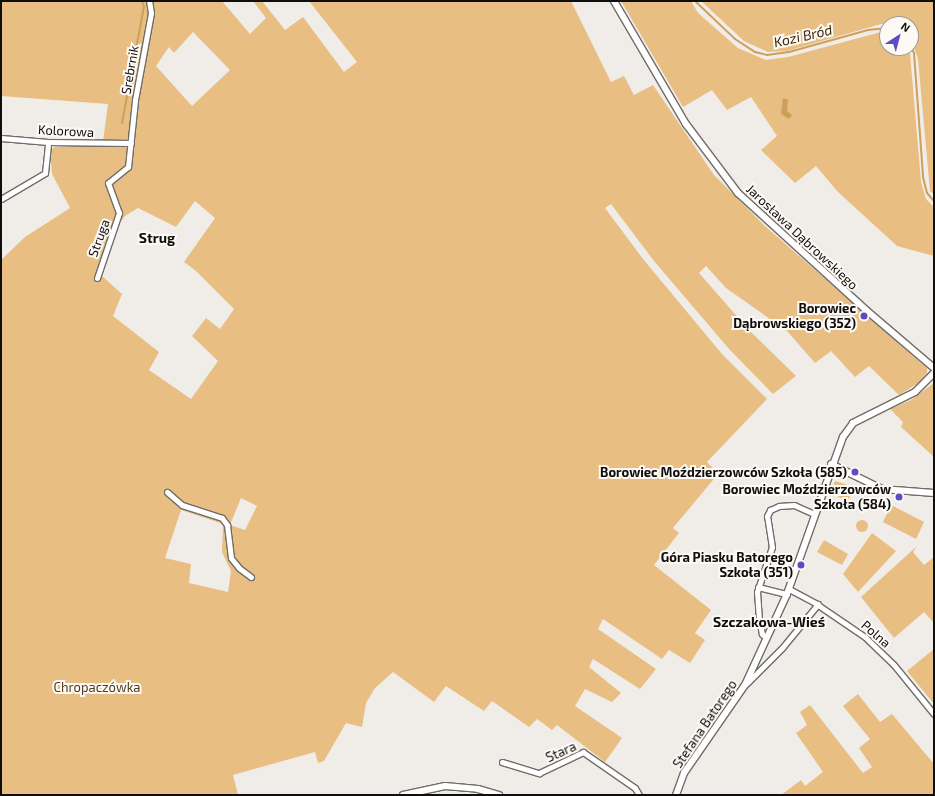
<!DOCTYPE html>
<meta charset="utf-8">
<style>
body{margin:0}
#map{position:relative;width:935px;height:796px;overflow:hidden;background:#f0ede9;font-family:"Exo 2",sans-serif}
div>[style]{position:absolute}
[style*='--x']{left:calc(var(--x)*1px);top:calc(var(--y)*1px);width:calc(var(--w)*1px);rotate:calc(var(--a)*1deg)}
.green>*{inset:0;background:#e9be83}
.round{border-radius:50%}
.water>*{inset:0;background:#cf9f59}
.stream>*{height:2px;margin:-1px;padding:0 1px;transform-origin:1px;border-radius:1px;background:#cf9f59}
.roads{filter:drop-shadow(1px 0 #6f6d69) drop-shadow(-1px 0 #6f6d69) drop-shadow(0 1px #6f6d69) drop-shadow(0 -1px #6f6d69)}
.minor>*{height:5px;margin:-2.5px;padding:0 2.5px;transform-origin:2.5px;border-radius:2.5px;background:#fff}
.tertiary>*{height:6px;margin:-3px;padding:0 3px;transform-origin:3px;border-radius:3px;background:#fff}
.dots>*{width:11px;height:11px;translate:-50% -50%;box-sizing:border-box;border:2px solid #fdfaf6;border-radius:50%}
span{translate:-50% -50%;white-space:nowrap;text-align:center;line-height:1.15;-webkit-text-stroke:4px #fdfaf6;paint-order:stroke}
.street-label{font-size:13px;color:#0f0e0c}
.poi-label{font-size:13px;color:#0f0e0c;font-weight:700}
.right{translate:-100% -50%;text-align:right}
.park-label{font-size:13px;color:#503b1d}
.water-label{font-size:14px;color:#3e2a0b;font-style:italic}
.neighbourhood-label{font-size:14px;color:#0f0e0c;font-weight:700}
.frame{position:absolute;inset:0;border:2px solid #0f0e0c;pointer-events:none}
.north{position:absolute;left:879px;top:16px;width:40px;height:40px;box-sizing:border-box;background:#fdfaf6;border:1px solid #9e9c98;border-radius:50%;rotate:36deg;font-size:11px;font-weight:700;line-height:16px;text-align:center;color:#0f0e0c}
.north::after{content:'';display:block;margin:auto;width:14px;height:18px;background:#5c4dc5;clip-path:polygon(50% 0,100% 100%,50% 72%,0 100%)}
</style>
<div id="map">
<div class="green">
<i style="clip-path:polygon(evenodd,1px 1px,222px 1px,250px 34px,266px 18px,253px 1px,262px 1px,285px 30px,303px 17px,344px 72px,357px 62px,309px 1px,571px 1px,611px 82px,624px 76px,634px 95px,653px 85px,714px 175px,765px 226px,921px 363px,927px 368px,927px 373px,920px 382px,899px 395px,869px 366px,855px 377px,831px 351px,815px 363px,787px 331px,726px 288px,706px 266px,699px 273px,748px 329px,796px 376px,773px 394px,729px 349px,654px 261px,611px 204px,605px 208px,643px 259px,722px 354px,767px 399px,707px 462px,718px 474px,673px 528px,679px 533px,654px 565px,711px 610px,695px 633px,705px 640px,690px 663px,669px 650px,662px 659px,603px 619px,598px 629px,656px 669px,640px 689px,593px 659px,589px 667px,621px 693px,612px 702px,585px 689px,575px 706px,622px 738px,605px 762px,557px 725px,552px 730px,537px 719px,529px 727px,492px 701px,484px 711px,446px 686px,434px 702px,393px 672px,375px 688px,366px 703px,362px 727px,346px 723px,324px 761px,318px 763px,315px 752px,233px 775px,238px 795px,1px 795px,1px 260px,25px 237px,70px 208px,52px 174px,50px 151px,54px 147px,121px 145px,103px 141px,108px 104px,1px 96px,1px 1px,193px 32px,230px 70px,192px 106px,156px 66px,169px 47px,174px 53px,193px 32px,1px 1px,195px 201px,215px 218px,184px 262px,196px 271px,234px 309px,220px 329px,206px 318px,192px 336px,218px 361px,191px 399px,149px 370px,159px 352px,113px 316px,122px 294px,102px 276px,115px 229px,125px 216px,138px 208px,176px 227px,195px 201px,1px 1px,241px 498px,257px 506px,245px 530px,230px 525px,241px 498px,1px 1px,181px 510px,223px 524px,222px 552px,231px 571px,228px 592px,189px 583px,191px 564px,165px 558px,181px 510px)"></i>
<i style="clip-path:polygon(621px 1px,691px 1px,698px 13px,738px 48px,766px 60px,788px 57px,881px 32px,887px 33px,887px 48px,906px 48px,910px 53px,921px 182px,926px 199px,934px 207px,934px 256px,897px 246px,838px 192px,816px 166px,795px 183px,761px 150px,777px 136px,751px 97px,727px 110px,712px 90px,683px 107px)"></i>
<i style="clip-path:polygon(701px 1px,934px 1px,934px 194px,930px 191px,918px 59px,911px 39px,911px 24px,881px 24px,787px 51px,768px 52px,744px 41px)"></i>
<i style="clip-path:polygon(934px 383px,934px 457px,901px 427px,903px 422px,890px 409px,911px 400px)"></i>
<i style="clip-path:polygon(835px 481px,854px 487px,848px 501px,830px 493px)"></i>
<i style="clip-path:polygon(891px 505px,924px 522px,916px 539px,883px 522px)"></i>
<i class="round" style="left:856px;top:520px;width:12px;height:12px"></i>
<i style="clip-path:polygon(872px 533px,896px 551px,858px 592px,843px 574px)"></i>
<i style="clip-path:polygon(824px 540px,848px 554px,842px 565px,817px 552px)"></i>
<i style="clip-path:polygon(917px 546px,913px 552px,924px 565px,934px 557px,934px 623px,924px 612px,894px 638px,861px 597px)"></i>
<i style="clip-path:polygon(934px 649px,934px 704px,907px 671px)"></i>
<i style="clip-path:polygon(858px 694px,880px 722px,892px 714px,934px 764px,934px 795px,781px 795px,801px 780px,805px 786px,823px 772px,796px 733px,807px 725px,800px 712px,810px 705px,863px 773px,872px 767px,859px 748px,870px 739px,843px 706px)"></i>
</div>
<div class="water">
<i style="clip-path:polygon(783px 98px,788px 100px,787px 111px,792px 115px,789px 119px,781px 114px)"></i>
</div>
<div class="stream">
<i style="--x:695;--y:1;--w:55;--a:43.5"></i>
<i style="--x:735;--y:39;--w:24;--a:33"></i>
<i style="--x:755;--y:52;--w:12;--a:14"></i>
<i style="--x:767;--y:55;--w:22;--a:-8"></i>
<i style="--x:789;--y:52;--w:82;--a:-15.6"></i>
<i style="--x:868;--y:30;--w:19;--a:-6"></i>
<i style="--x:911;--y:46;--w:8;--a:67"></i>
<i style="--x:914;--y:53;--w:124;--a:85.8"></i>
<i style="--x:923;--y:177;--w:16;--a:76"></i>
<i style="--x:927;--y:193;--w:11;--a:49"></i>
<i style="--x:122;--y:123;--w:118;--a:-79.3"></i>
<i style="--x:144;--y:7;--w:6;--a:-108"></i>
</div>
<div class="roads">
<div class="minor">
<i style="--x:1;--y:138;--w:47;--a:4.9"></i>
<i style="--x:48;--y:142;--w:83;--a:0.7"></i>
<i style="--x:1;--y:199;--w:51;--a:-30.6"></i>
<i style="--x:45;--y:173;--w:31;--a:-84"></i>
<i style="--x:97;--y:278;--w:69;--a:-71.3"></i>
<i style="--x:119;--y:213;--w:32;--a:-110"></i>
<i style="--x:108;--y:183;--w:26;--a:-39"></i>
<i style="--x:128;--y:167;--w:67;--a:-84"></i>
<i style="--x:135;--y:100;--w:88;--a:-79.6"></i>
<i style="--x:151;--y:13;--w:12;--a:-99"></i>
<i style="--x:167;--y:492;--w:20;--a:41"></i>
<i style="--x:182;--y:505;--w:42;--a:18"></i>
<i style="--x:222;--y:518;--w:9;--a:54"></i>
<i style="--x:227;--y:525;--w:33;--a:83"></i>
<i style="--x:231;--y:558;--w:13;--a:51"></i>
<i style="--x:239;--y:568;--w:15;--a:37"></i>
<i style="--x:758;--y:587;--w:30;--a:14"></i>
<i style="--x:789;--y:589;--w:30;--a:28"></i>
<i style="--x:815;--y:603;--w:60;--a:34.2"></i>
<i style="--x:865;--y:637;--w:40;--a:44"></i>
<i style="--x:894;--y:665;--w:63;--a:50.8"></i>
<i style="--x:766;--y:638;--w:6;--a:-135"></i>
<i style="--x:762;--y:634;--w:14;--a:-102"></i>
<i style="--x:759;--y:620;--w:28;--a:-94"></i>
<i style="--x:757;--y:592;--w:47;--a:-71.6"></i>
<i style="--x:772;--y:547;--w:31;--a:-99"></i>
<i style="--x:767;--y:516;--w:7;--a:-63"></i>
<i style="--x:770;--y:510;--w:10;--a:-24"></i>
<i style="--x:779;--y:506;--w:15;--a:-4"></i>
<i style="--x:794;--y:505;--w:22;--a:24"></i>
<i style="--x:747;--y:683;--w:49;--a:-45"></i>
<i style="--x:782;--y:648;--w:57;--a:-50.7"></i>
<i style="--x:502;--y:762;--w:39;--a:17"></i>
<i style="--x:539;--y:773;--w:49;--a:-25.5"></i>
<i style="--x:583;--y:752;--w:63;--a:34.7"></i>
<i style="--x:635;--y:788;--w:8;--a:60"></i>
</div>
<div class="tertiary">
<i style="--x:614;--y:1;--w:143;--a:59.7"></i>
<i style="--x:686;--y:124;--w:86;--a:53"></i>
<i style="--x:738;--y:193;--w:173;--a:42.4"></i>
<i style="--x:866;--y:310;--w:89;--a:40.5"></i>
<i style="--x:831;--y:464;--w:57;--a:26.1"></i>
<i style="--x:882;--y:489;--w:52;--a:4.4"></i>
<i style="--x:403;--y:795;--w:43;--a:-12.1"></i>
<i style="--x:445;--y:786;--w:33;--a:5"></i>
<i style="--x:478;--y:789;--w:22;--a:16"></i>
<i style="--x:676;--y:795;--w:23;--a:-70"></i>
<i style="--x:684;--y:773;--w:107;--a:-55.3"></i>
<i style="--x:745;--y:685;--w:100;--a:-65.2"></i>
<i style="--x:787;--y:594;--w:167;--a:-70.4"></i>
<i style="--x:843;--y:437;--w:17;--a:-54"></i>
<i style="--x:853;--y:423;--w:69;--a:-26.6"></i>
<i style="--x:915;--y:392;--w:27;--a:-45"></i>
</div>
</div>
<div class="dots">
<i style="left:864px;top:316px;background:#5c4dc5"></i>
<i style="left:855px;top:472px;background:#5c4dc5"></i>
<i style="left:899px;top:497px;background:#5c4dc5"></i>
<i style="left:801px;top:565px;background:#5c4dc5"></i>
</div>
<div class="street-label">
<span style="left:130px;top:70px;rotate:-80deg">Srebrnik</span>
<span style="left:66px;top:131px;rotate:3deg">Kolorowa</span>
<span style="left:802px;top:237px;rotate:43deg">Jarosława Dąbrowskiego</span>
<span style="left:99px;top:238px;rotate:-70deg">Struga</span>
<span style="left:876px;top:634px;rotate:41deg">Polna</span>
<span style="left:705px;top:724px;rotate:-56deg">Stefana Batorego</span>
<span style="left:561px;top:752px;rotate:-24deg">Stara</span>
</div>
<div class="poi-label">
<span class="right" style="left:856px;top:316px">Borowiec<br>Dąbrowskiego (352)</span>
<span class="right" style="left:847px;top:472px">Borowiec Moździerzowców Szkoła (585)</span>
<span class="right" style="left:891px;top:497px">Borowiec Moździerzowców<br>Szkoła (584)</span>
<span class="right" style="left:793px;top:565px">Góra Piasku Batorego<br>Szkoła (351)</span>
</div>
<div class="park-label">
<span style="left:97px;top:687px">Chropaczówka</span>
</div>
<div class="water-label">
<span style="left:803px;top:36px;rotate:-13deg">Kozi Bród</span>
</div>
<div class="neighbourhood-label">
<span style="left:157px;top:238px">Strug</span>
<span style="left:769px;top:622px">Szczakowa-Wieś</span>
</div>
<div class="frame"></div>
<div class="north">N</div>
</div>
